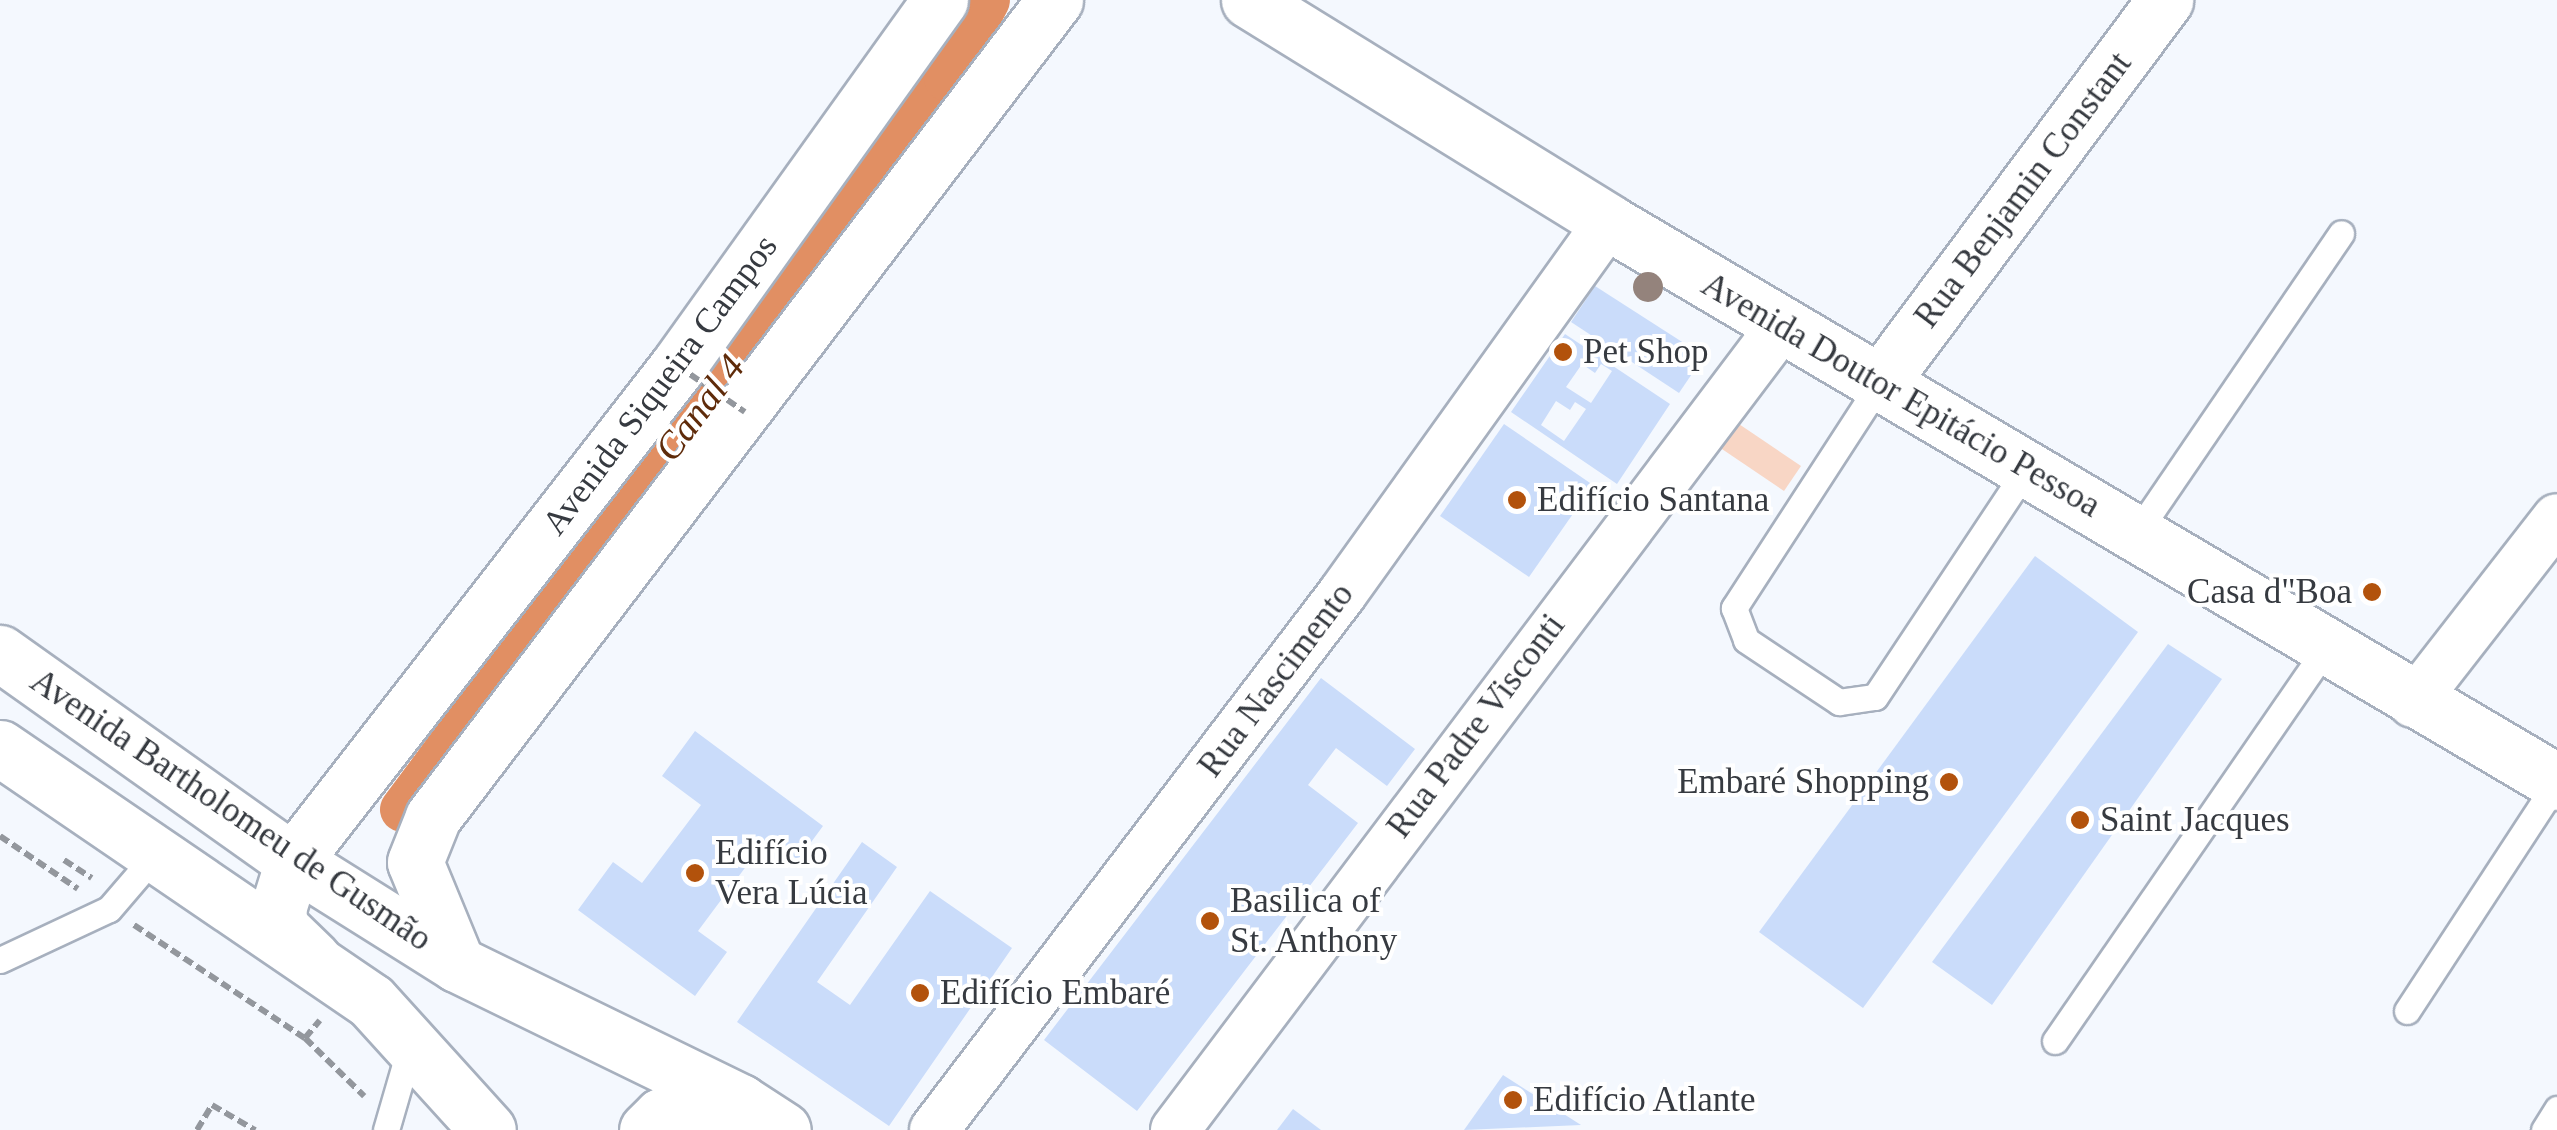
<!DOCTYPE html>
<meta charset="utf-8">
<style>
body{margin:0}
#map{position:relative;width:2557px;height:1130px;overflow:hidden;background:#f4f8fe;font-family:"Times New Roman",serif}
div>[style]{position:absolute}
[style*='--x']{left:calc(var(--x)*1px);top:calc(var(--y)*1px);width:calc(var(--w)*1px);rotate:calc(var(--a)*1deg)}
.green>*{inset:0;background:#f8d6c5}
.canal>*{height:45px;margin:-22.5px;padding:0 22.5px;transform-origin:22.5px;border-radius:22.5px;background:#e18f63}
.building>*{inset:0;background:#cadcfa}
.path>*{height:6px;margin-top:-3px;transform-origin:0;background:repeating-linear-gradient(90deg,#93979d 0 10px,transparent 0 15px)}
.roads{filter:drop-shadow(2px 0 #a7b0be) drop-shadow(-2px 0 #a7b0be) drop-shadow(0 2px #a7b0be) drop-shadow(0 -2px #a7b0be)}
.service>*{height:25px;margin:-12.5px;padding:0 12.5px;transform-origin:12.5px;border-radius:12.5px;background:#fff}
.minor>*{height:48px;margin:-24px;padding:0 24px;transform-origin:24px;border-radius:24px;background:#fff}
.tertiary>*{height:55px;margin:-27.5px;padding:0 27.5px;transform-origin:27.5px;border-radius:27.5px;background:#fff}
.secondary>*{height:55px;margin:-27.5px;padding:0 27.5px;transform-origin:27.5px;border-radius:27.5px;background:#fff}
.primary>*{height:55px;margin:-27.5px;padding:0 27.5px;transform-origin:27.5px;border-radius:27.5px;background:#fff}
.path-bridge>*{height:6px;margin-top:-3px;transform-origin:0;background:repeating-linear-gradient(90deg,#93979d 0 10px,transparent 0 15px)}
.trees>*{width:30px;height:30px;margin:-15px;border-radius:50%;background:#94837c}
.dots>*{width:28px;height:28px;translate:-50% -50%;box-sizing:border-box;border:5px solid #fff;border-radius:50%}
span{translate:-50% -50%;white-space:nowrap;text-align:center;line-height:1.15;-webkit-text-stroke:8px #fff;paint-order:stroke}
.street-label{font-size:35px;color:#363a40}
.poi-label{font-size:35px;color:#363a40}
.left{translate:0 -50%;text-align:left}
.right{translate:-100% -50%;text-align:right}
.water-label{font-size:38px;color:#5f2b0a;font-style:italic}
</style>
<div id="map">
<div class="green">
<i style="clip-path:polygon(1733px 420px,1801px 466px,1784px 491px,1716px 445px)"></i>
</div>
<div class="canal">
<i style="--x:402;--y:809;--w:911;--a:-53.34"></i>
<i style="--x:946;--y:78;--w:88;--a:-62.3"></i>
</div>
<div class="building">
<i style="clip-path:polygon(1595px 286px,1704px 356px,1679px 393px,1571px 322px)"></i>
<i style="clip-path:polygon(evenodd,1565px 334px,1670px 404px,1617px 484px,1511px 412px,1565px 334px,1582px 364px,1595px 373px,1601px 364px,1612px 371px,1591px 403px,1566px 387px,1582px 364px,1565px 334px,1556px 401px,1570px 410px,1575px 402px,1586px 409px,1564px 441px,1541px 425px,1556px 401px)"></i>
<i style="clip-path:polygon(1504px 424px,1593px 485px,1529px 577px,1440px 516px)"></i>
<i style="clip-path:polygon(2035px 556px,2138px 632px,1863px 1008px,1759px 932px)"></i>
<i style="clip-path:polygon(2168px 644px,2222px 679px,1992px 1005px,1932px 962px)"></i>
<i style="clip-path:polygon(1321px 678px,1415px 749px,1387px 786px,1336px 748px,1308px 785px,1358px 823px,1137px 1111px,1044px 1040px)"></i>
<i style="clip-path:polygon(695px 731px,823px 826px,798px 860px,768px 837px,698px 931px,727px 952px,695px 996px,578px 910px,613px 862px,642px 883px,701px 805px,662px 776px)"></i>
<i style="clip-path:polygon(862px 842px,897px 867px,817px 982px,850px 1005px,930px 891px,1012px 948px,889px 1126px,737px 1022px)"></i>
<i style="clip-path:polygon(1503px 1075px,1581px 1125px,1464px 1130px)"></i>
<i style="clip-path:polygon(1293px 1109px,1321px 1130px,1277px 1130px)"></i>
</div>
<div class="path">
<i style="--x:0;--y:836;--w:94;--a:34.2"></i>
<i style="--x:64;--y:860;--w:33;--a:33"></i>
<i style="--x:134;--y:925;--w:205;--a:33.5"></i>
<i style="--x:305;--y:1038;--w:83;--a:44.5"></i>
<i style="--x:305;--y:1038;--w:23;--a:-50"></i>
<i style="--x:197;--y:1130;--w:29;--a:-59"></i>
<i style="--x:212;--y:1105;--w:50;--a:30.2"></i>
</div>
<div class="roads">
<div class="service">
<i style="--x:1882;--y:380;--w:272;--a:123"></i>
<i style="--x:1734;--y:608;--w:34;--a:69"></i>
<i style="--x:1746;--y:640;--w:112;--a:33.7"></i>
<i style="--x:1839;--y:702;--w:36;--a:-8"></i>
<i style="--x:1875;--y:697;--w:278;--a:-56.4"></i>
<i style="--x:2136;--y:534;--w:364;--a:-55.7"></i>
<i style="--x:0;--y:960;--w:120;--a:-25.1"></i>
<i style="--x:109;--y:909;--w:74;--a:-49.4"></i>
<i style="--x:2407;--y:1011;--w:274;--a:-56.8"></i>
<i style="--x:2055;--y:1041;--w:480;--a:-55.4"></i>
<i style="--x:386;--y:1130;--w:90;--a:-73.8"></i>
<i style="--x:2544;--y:1130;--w:25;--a:-58"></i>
</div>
<div class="minor">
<i style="--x:2413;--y:703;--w:234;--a:-52.1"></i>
<i style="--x:934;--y:1130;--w:674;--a:-52.72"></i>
<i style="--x:1342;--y:594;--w:457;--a:-54.4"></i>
<i style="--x:1175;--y:1130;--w:1008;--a:-52.98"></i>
</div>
<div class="tertiary">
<i style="--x:1882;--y:380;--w:474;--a:-53.3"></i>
</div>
<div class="secondary">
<i style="--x:1249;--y:0;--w:422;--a:31.7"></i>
<i style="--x:1608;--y:222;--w:1102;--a:30.54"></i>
<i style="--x:313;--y:959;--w:46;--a:-135.9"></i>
<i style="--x:280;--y:927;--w:18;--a:-96"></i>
<i style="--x:278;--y:909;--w:50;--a:-72.6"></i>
<i style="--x:293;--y:861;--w:627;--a:-52.13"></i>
<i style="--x:678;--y:366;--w:450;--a:-54.4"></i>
<i style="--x:457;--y:964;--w:110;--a:-112.4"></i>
<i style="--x:415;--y:862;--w:48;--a:-68.2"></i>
<i style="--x:433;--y:817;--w:1027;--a:-52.72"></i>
</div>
<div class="primary">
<i style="--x:0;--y:653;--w:359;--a:35.4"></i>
<i style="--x:293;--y:861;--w:194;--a:32.1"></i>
<i style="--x:457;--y:964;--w:315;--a:26"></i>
<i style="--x:740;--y:1102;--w:51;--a:33.1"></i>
<i style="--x:0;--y:748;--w:449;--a:34.3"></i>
<i style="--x:371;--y:1001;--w:174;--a:47.8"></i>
<i style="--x:647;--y:1130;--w:20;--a:-45"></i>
<i style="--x:661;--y:1116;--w:37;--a:-19"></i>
<i style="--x:696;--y:1104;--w:44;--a:-2.6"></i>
</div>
</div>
<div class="path-bridge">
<i style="--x:678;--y:366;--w:81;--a:34.5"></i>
</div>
<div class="trees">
<i style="left:1648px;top:287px"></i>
</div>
<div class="dots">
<i style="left:1563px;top:352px;background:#b2520c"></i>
<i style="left:1517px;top:500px;background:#b2520c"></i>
<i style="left:2372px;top:592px;background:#b2520c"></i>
<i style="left:1949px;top:782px;background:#b2520c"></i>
<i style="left:2080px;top:820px;background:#b2520c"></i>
<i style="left:695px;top:873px;background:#b2520c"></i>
<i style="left:1210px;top:921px;background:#b2520c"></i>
<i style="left:920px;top:993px;background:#b2520c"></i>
<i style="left:1513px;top:1100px;background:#b2520c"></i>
</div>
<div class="street-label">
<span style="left:2023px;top:190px;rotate:-53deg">Rua Benjamin Constant</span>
<span style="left:660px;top:385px;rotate:-53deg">Avenida Siqueira Campos</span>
<span style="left:1901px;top:395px;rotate:30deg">Avenida Doutor Epitácio Pessoa</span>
<span style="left:1276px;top:680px;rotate:-53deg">Rua Nascimento</span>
<span style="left:1476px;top:726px;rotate:-53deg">Rua Padre Visconti</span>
<span style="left:231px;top:810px;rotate:34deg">Avenida Bartholomeu de Gusmão</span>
</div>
<div class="poi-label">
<span class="left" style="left:1583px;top:352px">Pet Shop</span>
<span class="left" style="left:1537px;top:500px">Edifício Santana</span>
<span class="right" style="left:2352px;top:592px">Casa d"Boa</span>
<span class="right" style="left:1929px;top:782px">Embaré Shopping</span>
<span class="left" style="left:2100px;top:820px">Saint Jacques</span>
<span class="left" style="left:715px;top:873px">Edifício<br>Vera Lúcia</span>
<span class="left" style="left:1230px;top:921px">Basilica of<br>St. Anthony</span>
<span class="left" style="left:940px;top:993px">Edifício Embaré</span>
<span class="left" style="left:1533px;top:1100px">Edifício Atlante</span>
</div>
<div class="water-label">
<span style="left:700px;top:408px;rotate:-53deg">Canal 4</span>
</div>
</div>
